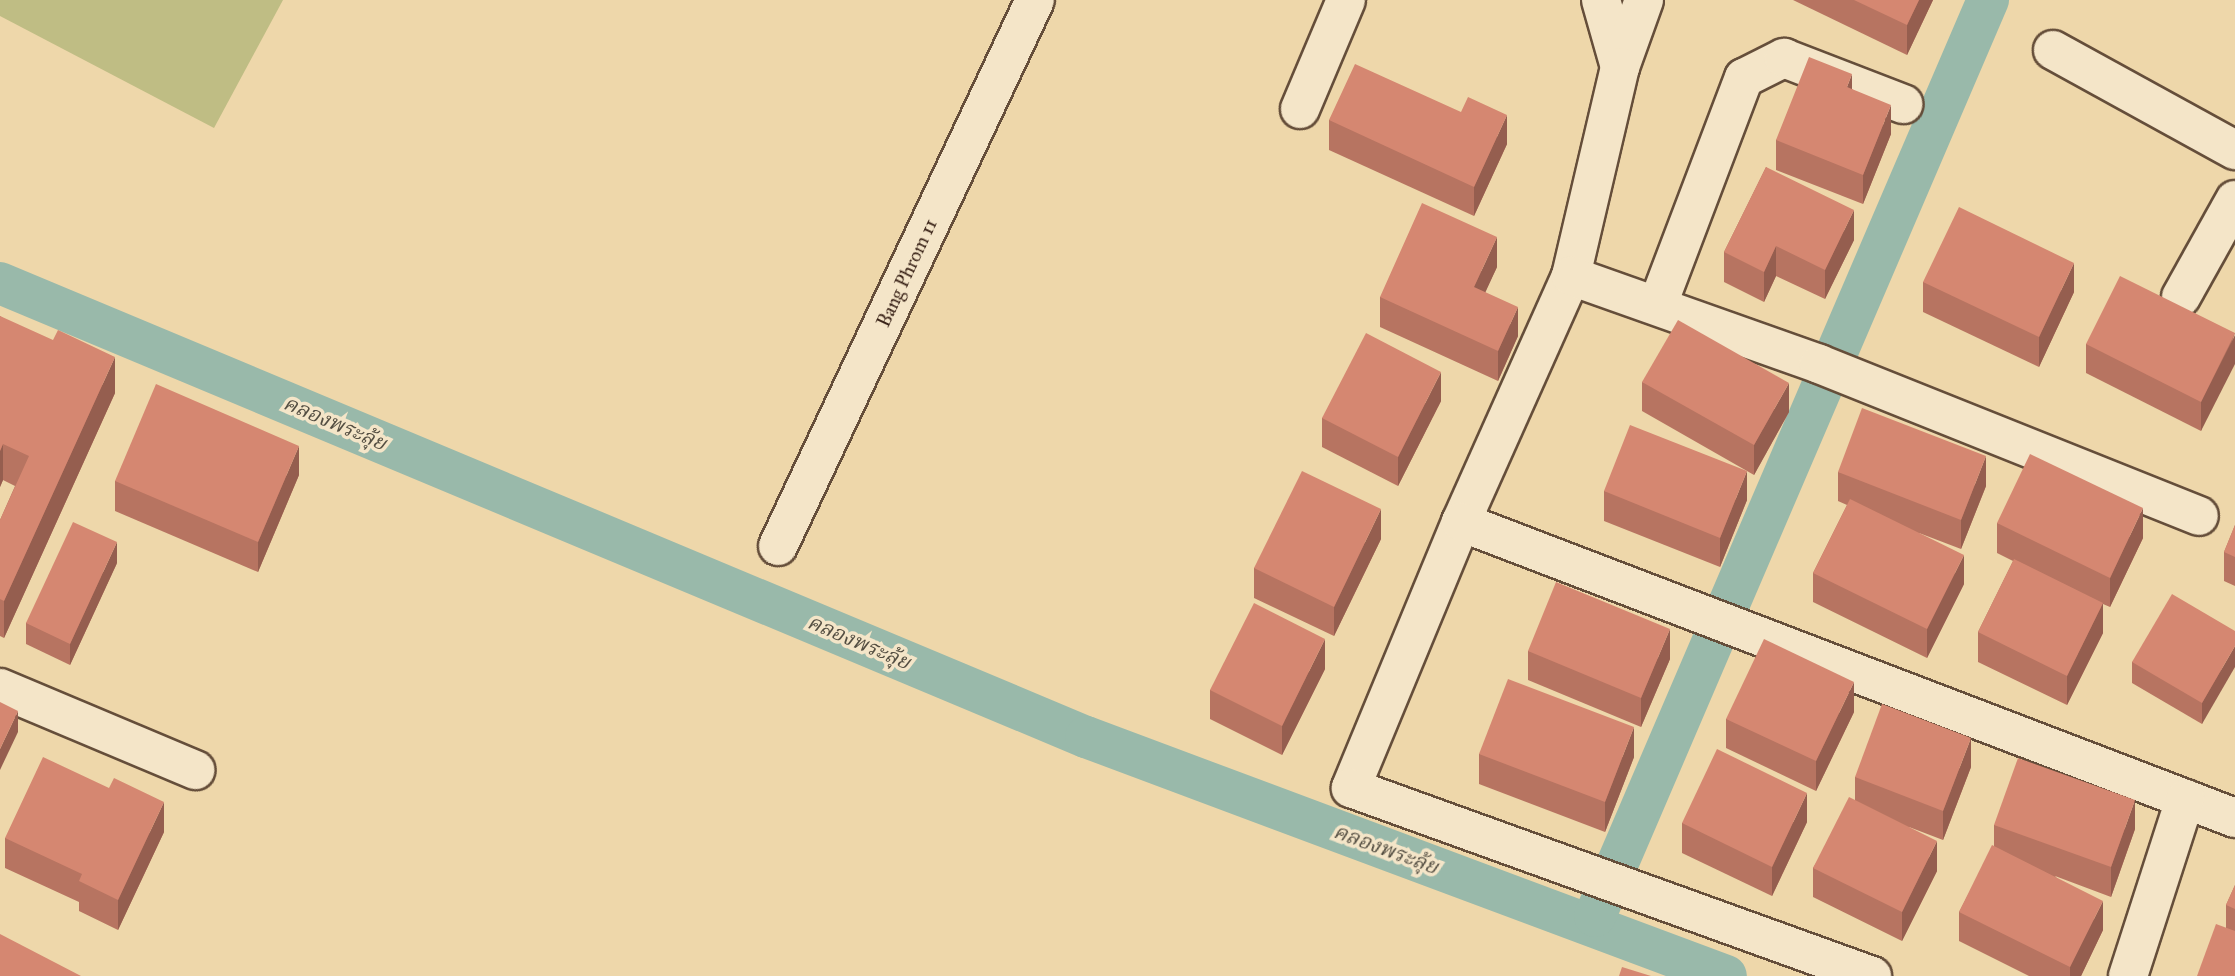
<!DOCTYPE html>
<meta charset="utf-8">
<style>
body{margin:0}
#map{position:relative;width:2235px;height:976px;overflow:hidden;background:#eed7aa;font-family:"IM FELL Great Primer","Noto Serif Thai",serif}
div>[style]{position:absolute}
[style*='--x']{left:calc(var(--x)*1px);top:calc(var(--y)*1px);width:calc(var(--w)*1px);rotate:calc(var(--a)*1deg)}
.green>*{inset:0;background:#bfbd84}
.canal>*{height:42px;margin:-21px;padding:0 21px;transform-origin:21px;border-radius:21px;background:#99b9aa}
.roads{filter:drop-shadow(2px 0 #654e3a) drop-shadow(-2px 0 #654e3a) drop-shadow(0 2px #654e3a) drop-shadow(0 -2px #654e3a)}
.street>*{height:38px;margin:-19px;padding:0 19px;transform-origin:19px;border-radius:19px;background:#f4e5c8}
.wall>*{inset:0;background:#b77461}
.shaded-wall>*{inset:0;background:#955e4f}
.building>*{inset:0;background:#d58771}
span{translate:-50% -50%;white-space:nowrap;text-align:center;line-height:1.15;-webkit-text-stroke:7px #f4e5c8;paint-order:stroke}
.street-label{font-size:19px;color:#372015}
.water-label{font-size:21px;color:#544e42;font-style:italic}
</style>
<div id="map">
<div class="green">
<i style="clip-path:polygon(0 0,283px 0,214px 128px,0 16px)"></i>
</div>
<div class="canal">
<i style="--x:0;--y:283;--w:1177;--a:22.69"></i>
<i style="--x:1086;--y:737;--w:683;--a:20.48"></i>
<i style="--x:1595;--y:916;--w:997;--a:-66.78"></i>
</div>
<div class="roads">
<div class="street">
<i style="--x:1601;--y:0;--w:70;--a:74.2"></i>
<i style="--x:1644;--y:0;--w:71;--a:109.7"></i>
<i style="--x:1620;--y:67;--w:215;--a:103.2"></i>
<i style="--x:1571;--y:276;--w:269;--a:114.1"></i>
<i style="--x:1461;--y:522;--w:288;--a:112.5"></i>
<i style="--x:1351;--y:788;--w:554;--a:19.84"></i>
<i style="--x:2053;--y:50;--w:208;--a:28.8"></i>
<i style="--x:1300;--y:109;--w:118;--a:-67.1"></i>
<i style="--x:1571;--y:276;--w:263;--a:19.5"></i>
<i style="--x:1819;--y:364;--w:409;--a:21.8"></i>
<i style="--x:2181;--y:297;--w:111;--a:-60.9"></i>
<i style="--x:1658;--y:304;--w:242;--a:-69.2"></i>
<i style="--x:1744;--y:78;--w:45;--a:-26.6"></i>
<i style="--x:1784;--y:58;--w:128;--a:21.1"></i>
<i style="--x:1461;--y:522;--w:829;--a:20.93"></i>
<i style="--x:778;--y:546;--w:603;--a:-64.79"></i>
<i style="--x:0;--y:688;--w:212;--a:22.8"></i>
<i style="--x:2128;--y:976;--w:186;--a:-72.1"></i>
</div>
</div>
<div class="wall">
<i style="clip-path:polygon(1793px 0,1933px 0,1907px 55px)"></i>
<i style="clip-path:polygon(1852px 89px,1891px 134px,1863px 204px,1776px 170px,1776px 140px)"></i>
<i style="clip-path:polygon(1461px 112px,1507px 144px,1474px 216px,1329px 150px,1329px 120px)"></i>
<i style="clip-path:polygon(1766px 167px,1854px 240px,1825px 299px,1776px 276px,1764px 302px,1724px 282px,1724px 252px)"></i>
<i style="clip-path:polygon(1497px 267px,1485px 292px,1518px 336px,1498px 381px,1380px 327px,1380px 297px)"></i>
<i style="clip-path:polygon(1923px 282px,2074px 292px,2039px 367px,1923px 312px)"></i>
<i style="clip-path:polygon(0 316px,115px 393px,4px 638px,0 636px,0 520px,15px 486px,3px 480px,0 487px)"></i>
<i style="clip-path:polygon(2235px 333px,2201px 431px,2086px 373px,2086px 344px)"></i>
<i style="clip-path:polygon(1642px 382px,1789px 412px,1754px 475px,1642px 411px)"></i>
<i style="clip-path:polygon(1441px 401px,1398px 486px,1322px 447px,1322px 418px)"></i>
<i style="clip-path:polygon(1838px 472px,1986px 486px,1961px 549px,1919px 533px,1964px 584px,1927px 658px,1813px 602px,1813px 573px,1847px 505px,1838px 501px)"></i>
<i style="clip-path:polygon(299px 475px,258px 572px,115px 511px,115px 481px)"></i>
<i style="clip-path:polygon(1604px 491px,1747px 500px,1720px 567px,1604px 521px)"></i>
<i style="clip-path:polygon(1997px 523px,2143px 538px,2110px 607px,2103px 604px,2103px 633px,2067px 705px,1978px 662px,1978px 632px,2013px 561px,1997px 553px)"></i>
<i style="clip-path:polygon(2235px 525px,2235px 586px,2224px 581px,2224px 552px)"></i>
<i style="clip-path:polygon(1381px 539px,1334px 636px,1254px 598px,1254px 568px)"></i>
<i style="clip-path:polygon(117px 563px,70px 665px,26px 644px,26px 623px)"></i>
<i style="clip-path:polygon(2235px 631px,2202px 724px,2132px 683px,2132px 662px)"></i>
<i style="clip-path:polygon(1528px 651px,1670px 659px,1641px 727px,1528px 680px)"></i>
<i style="clip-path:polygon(1325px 669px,1282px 755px,1210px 719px,1210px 690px)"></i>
<i style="clip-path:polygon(1854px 712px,1816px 791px,1726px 748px,1726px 719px)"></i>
<i style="clip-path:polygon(1479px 754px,1634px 757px,1605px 832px,1479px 784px)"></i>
<i style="clip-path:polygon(1971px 767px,1943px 840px,1909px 827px,1937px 871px,1902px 941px,1813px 897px,1813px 868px,1855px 801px,1855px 777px)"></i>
<i style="clip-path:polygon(1807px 822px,1772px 896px,1682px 853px,1682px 823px)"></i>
<i style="clip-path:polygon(1994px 825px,2135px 829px,2111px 897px,2055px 876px,2103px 930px,2081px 976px,2029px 976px,1959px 941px,1959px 912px,1994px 846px)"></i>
<i style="clip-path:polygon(164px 832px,118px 930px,79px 911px,79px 902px,5px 868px,5px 838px)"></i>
<i style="clip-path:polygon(2235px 885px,2235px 976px,2226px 928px,2226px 905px)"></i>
</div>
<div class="shaded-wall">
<i style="clip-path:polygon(1919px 0,1933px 0,1907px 55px,1907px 25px)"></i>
<i style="clip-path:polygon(1852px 74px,1852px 103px,1847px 87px)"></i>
<i style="clip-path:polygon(1891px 105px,1891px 134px,1863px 204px,1863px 175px)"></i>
<i style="clip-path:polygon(1507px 115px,1507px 144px,1474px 216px,1474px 187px)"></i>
<i style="clip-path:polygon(1854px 210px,1854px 240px,1825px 299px,1825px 270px)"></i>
<i style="clip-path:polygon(1497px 237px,1497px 267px,1474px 317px,1474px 287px)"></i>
<i style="clip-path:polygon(1776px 246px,1776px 276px,1764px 302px,1764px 272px)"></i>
<i style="clip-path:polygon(2074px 263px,2074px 292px,2039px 367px,2039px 337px)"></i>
<i style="clip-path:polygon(1518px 307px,1518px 336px,1498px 381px,1498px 351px)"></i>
<i style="clip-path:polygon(2235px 335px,2235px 364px,2201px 431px,2201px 402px)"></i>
<i style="clip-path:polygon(115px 357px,115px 393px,4px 638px,4px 601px)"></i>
<i style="clip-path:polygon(1441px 372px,1441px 401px,1398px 486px,1398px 457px)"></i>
<i style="clip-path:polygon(1789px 383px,1789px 412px,1754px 475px,1754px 445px)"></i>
<i style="clip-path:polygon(3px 444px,3px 480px,0 487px,0 451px)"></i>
<i style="clip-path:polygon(299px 446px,299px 475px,258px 572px,258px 542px)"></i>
<i style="clip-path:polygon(1986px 456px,1986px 486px,1961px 549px,1961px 520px)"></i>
<i style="clip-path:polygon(1747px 471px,1747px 500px,1720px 567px,1720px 538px)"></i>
<i style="clip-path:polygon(2143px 508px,2143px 538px,2110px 607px,2110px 578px)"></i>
<i style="clip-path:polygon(1381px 509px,1381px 539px,1334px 636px,1334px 607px)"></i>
<i style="clip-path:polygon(117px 542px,117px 563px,70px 665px,70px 644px)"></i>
<i style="clip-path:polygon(1964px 555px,1964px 584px,1927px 658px,1927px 629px)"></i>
<i style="clip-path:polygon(2103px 603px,2103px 633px,2067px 705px,2067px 676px)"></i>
<i style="clip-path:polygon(1670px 629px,1670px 659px,1641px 727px,1641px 698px)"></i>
<i style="clip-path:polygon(1325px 639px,1325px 669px,1282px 755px,1282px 726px)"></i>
<i style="clip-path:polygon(2235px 646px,2235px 667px,2202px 724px,2202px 703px)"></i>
<i style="clip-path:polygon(1854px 682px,1854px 712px,1816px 791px,1816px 761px)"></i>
<i style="clip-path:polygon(18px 711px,18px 732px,0 770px,0 749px)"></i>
<i style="clip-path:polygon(1634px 727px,1634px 757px,1605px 832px,1605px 802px)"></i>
<i style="clip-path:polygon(1971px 738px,1971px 767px,1943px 840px,1943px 811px)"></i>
<i style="clip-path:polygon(1807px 793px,1807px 822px,1772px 896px,1772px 867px)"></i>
<i style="clip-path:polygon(2135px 800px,2135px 829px,2111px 897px,2111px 867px)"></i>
<i style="clip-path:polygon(164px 802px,164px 832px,118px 930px,118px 900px)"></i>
<i style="clip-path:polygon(1937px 841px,1937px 871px,1902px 941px,1902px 912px)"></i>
<i style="clip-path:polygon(2103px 901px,2103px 930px,2081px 976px,2070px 976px,2070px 967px)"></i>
</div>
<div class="building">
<i style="clip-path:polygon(1854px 0,1919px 0,1907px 25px)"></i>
<i style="clip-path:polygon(1809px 57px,1852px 74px,1847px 87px,1891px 105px,1863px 175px,1776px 140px)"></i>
<i style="clip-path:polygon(1355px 64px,1461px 112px,1468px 97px,1507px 115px,1474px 187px,1329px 120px)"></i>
<i style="clip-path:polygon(1766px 167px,1854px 210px,1825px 270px,1776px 246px,1764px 272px,1724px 252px)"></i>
<i style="clip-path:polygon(1422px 203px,1497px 237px,1474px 287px,1518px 307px,1498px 351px,1380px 297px)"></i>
<i style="clip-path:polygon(1959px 207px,2074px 263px,2039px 337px,1923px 282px)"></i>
<i style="clip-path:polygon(2120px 276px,2235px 333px,2201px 402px,2086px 344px)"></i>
<i style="clip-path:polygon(0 316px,53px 340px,58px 330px,115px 357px,4px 601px,0 599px,0 520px,29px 456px,3px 444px,0 451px)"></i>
<i style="clip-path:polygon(1678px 320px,1789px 383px,1754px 445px,1642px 382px)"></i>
<i style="clip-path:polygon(1366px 333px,1441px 372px,1398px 457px,1322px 418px)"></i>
<i style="clip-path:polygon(156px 384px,299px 446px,258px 542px,115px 481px)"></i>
<i style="clip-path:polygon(1862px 408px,1986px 456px,1961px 520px,1838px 472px)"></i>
<i style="clip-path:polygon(1630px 425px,1747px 471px,1720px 538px,1604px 491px)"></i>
<i style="clip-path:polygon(2030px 454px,2143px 508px,2110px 578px,1997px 523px)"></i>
<i style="clip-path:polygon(1302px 471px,1381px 509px,1334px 607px,1254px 568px)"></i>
<i style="clip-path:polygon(1850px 499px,1964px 555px,1927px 629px,1813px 573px)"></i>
<i style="clip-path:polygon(73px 522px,117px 542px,70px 644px,26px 623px)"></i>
<i style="clip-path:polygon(2235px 525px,2235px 557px,2224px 552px)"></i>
<i style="clip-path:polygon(2014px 559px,2103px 603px,2067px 676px,1978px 632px)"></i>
<i style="clip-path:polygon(1556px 582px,1670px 629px,1641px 698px,1528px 651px)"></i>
<i style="clip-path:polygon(2172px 594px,2235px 631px,2235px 646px,2202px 703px,2132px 662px)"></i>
<i style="clip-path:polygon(1254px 603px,1325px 639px,1282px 726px,1210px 690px)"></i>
<i style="clip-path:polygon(1764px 639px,1854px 682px,1816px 761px,1726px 719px)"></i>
<i style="clip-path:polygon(1508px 679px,1634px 727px,1605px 802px,1479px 754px)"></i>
<i style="clip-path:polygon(0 702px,18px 711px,0 749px)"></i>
<i style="clip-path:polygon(1882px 704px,1971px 738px,1943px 811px,1855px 777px)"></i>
<i style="clip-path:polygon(1717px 749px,1807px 793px,1772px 867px,1682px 823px)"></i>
<i style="clip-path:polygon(43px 757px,109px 788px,114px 778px,164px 802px,118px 900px,79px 881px,82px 874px,5px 838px)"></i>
<i style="clip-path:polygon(2018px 758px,2135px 800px,2111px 867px,1994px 825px)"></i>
<i style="clip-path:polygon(1849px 797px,1937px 841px,1902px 912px,1813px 868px)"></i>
<i style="clip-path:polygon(1992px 845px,2103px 901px,2070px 967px,1959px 912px)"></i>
<i style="clip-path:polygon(2235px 885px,2235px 909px,2226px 905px)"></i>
<i style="clip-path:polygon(2216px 924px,2235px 931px,2235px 976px,2197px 976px)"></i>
<i style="clip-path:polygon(0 934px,81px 976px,0 976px)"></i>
<i style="clip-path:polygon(1622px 967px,1651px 976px,1619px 976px)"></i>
</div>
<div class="street-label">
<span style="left:907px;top:273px;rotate:-65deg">Bang Phrom 11</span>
</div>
<div class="water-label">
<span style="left:335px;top:423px;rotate:23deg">คลองพระลุ้ย</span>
<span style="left:859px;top:642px;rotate:23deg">คลองพระลุ้ย</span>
<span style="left:1386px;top:849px;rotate:20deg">คลองพระลุ้ย</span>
</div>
</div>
